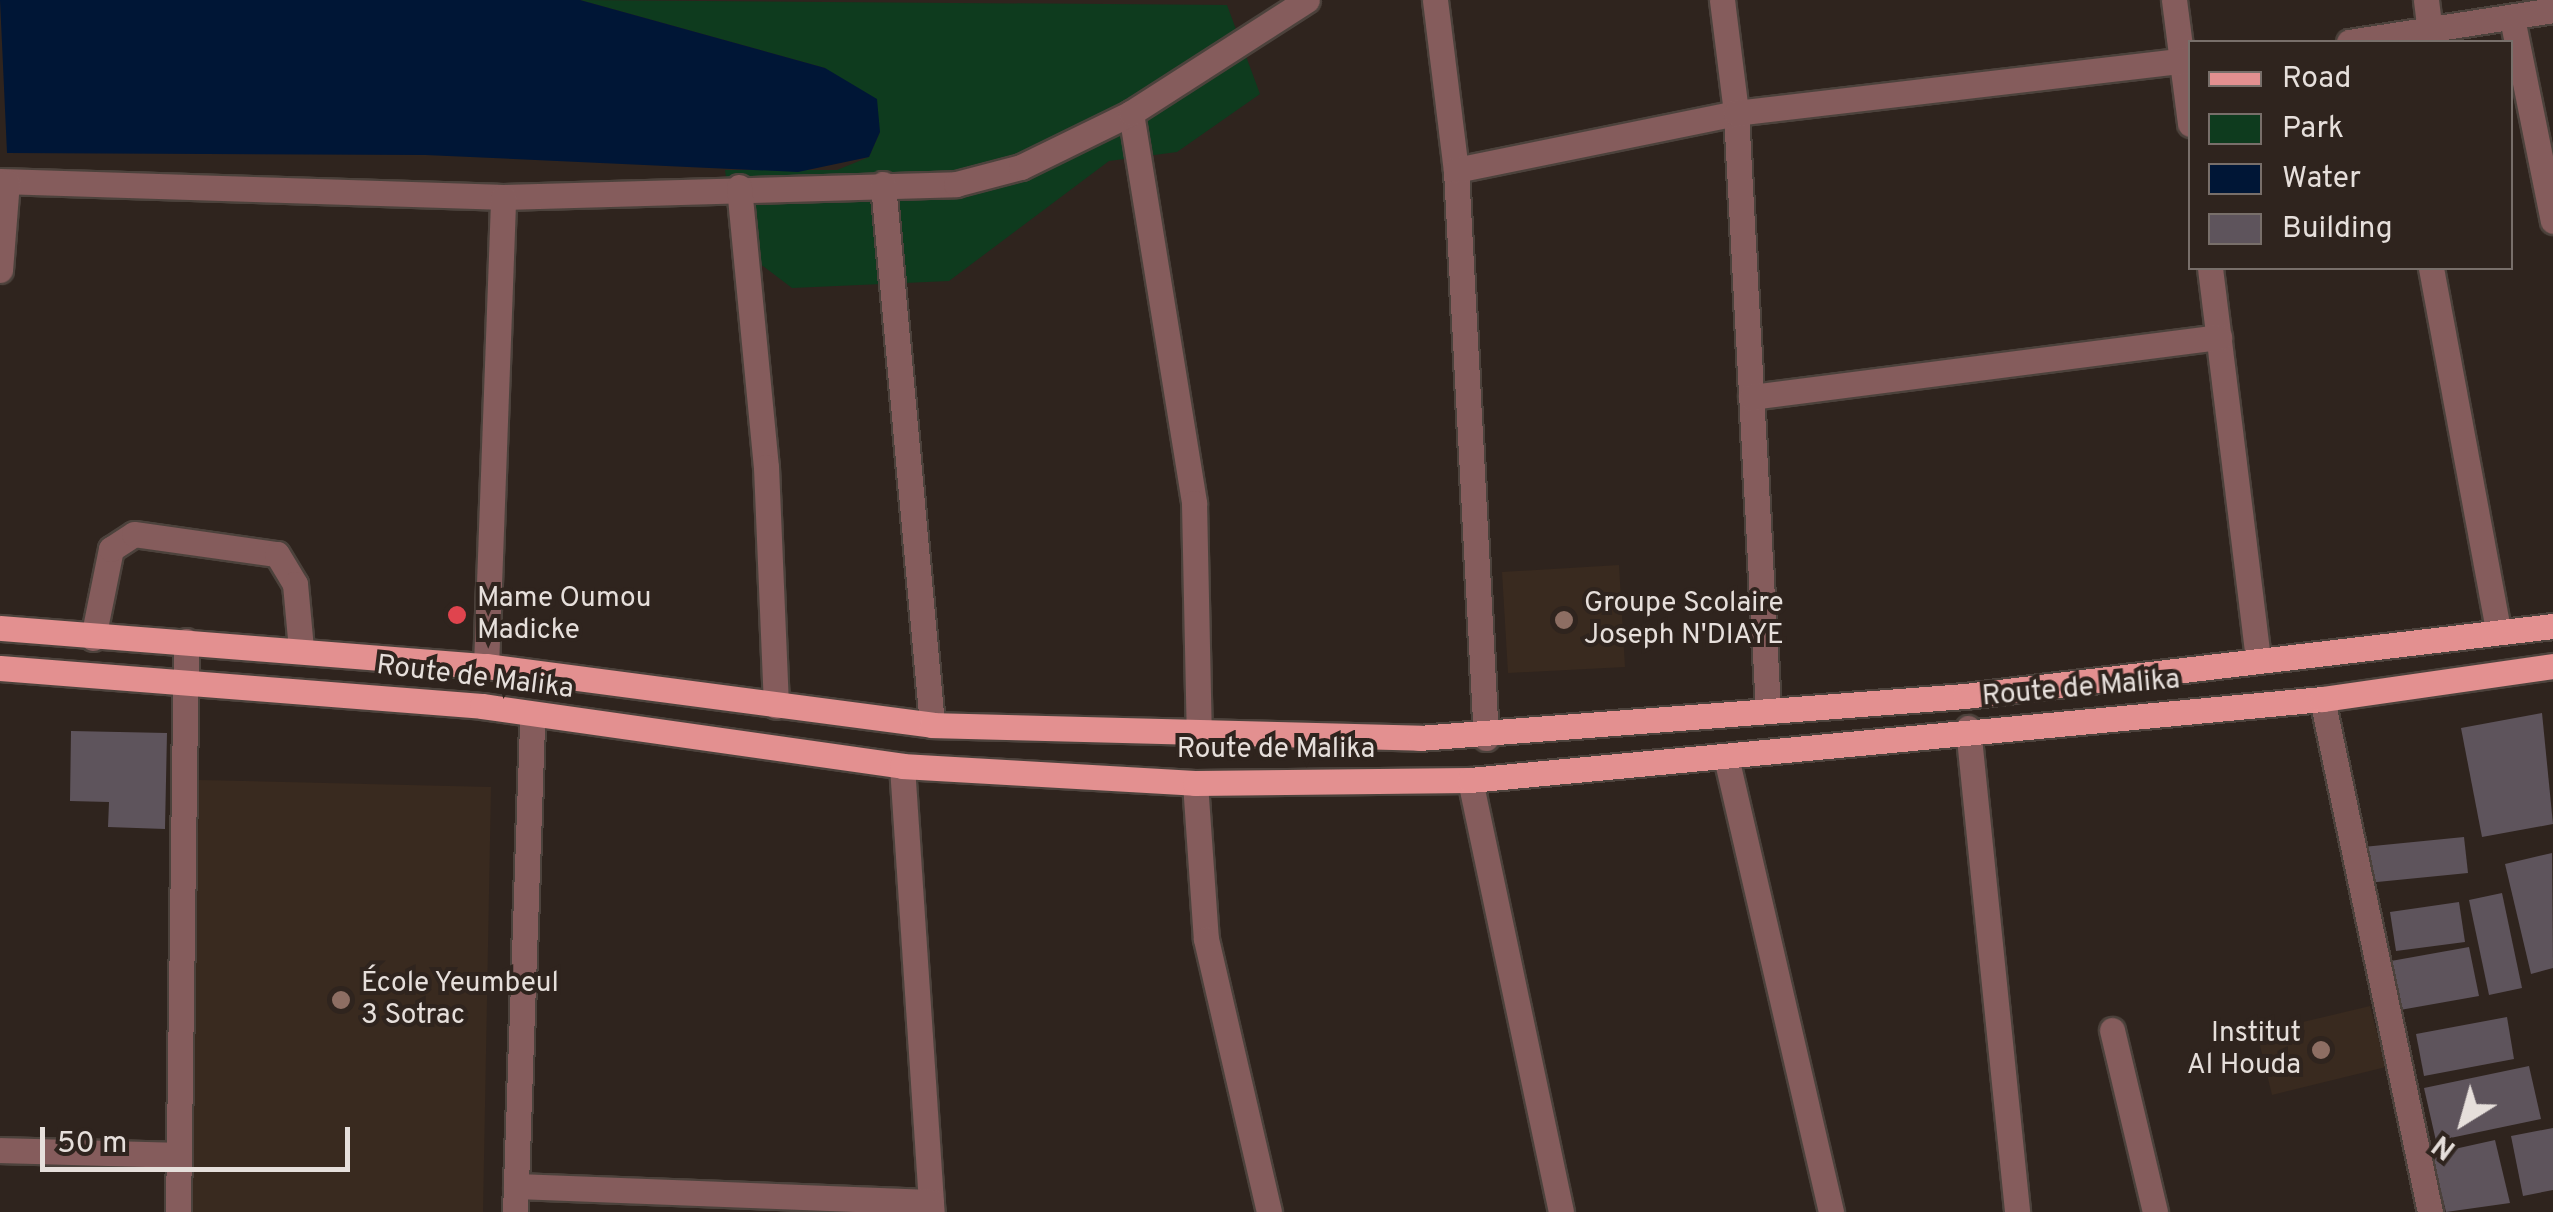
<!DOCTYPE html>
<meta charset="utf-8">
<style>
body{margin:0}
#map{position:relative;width:2553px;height:1212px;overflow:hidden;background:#2f241e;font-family:Overpass,sans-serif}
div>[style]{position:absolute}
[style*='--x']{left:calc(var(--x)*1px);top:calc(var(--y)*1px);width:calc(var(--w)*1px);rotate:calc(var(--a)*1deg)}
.built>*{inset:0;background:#392a1f}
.green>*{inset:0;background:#0e3b1e}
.water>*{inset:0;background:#001636}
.building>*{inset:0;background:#5e545c}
.roads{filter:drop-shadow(2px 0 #4c423c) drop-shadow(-2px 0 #4c423c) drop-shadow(0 2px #4c423c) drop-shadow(0 -2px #4c423c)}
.minor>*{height:25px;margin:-12.5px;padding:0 12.5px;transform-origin:12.5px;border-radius:12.5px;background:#855c5c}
.major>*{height:25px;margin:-12.5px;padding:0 12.5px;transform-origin:12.5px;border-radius:12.5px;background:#e39090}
.dots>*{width:28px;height:28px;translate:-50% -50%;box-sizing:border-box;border:5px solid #2f241e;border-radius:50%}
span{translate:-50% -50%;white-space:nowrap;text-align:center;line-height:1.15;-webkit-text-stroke:8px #2f241e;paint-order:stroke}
.poi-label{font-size:28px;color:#e6dfdb}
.left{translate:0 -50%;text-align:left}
.right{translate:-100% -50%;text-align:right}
.street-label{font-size:28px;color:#e6dfdb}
.legend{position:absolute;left:2188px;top:40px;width:325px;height:230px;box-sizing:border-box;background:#2f241e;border:2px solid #786f6a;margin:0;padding:12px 18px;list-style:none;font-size:30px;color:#e6dfdb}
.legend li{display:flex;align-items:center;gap:20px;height:50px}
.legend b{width:50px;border:2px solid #786f6a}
.north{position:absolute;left:2413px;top:1072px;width:100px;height:100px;-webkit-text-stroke:8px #2f241e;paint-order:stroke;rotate:217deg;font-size:28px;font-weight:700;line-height:40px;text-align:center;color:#e6dfdb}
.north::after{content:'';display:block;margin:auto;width:35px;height:45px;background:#e6dfdb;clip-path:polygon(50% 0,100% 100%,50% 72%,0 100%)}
.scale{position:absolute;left:40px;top:1127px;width:310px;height:45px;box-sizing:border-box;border:5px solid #e6dfdb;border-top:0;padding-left:12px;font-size:30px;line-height:35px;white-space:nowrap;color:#e6dfdb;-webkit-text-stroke:8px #2f241e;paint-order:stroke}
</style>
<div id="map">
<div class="built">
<i style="clip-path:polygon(1619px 565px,1625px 667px,1508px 673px,1502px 572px)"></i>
<i style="clip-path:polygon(199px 780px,491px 787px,483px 1212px,191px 1212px)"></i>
<i style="clip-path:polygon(2370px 1006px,2386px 1067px,2272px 1095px,2257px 1033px)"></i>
</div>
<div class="green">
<i style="clip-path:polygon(580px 0,1227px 5px,1260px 94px,1177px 152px,1109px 161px,949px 281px,792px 288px,735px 245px,725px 170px,837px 170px,869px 157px,880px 132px,825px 68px)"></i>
</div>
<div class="water">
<i style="clip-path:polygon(0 0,580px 0,825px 68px,877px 99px,880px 132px,869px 157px,798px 172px,425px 155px,7px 153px)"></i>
</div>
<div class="building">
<i style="clip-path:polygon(2542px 713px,2553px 824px,2482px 837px,2461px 728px)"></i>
<i style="clip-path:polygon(71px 731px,167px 733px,165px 829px,108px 827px,109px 802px,70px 801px)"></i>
<i style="clip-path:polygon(2464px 837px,2468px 873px,2367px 883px,2363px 847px)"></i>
<i style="clip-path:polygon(2552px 853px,2553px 968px,2531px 974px,2505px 864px)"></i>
<i style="clip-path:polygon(2502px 893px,2522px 988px,2489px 995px,2469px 900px)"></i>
<i style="clip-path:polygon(2459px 902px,2465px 942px,2396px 951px,2390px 912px)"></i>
<i style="clip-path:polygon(2469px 947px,2479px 996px,2400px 1010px,2391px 961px)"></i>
<i style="clip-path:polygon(2507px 1017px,2514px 1059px,2424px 1076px,2416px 1034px)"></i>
<i style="clip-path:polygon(2529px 1066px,2541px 1119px,2436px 1141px,2424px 1088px)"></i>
<i style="clip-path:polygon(2553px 1128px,2553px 1190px,2523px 1196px,2511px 1136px)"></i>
<i style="clip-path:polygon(2495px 1140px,2510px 1203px,2446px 1212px,2432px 1154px)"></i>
</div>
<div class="roads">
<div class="minor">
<i style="--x:1435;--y:0;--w:171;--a:83"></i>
<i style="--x:1456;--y:170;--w:569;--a:86.98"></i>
<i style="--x:1722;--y:0;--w:114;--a:82.9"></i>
<i style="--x:1736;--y:113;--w:597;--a:86.93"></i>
<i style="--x:2174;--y:0;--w:125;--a:82.6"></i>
<i style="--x:2426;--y:0;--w:31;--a:83"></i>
<i style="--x:2512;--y:18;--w:207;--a:78.6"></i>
<i style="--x:2349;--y:42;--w:206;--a:-8.9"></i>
<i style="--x:1131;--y:113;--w:395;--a:80.8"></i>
<i style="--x:1194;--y:503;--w:234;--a:88.8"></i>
<i style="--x:1456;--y:170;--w:286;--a:-11.5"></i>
<i style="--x:1736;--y:113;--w:457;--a:-6.7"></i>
<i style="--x:0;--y:181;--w:503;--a:1.82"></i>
<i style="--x:503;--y:197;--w:453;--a:-1.6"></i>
<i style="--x:956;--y:184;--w:67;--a:-14.7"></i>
<i style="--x:1021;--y:167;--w:123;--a:-26.1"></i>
<i style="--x:1131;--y:113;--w:209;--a:-32.7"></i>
<i style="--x:883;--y:184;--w:543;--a:84.82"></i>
<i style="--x:739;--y:187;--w:281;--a:84.5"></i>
<i style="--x:766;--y:467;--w:239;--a:87.6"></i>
<i style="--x:2210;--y:268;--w:395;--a:83"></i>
<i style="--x:2431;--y:268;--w:368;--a:79.5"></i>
<i style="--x:0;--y:270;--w:88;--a:-85.5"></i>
<i style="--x:1751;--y:397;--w:472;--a:-7.3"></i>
<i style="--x:93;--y:638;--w:91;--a:-78.6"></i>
<i style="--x:111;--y:549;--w:27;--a:-33"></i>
<i style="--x:134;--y:534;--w:144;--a:8"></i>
<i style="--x:277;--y:554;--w:35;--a:59"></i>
<i style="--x:295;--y:584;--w:65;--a:84.7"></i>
<i style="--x:486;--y:666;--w:469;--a:-87.9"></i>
<i style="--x:2322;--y:699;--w:524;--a:78.11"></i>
<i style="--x:1968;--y:728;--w:486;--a:84.2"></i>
<i style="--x:1726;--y:757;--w:467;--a:77"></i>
<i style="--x:902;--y:766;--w:447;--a:86.2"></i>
<i style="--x:1470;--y:780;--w:441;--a:78.1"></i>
<i style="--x:1195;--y:783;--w:156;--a:86"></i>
<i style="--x:1206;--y:939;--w:280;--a:77"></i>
<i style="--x:2112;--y:1030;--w:187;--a:76.7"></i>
<i style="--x:0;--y:1150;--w:179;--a:1.6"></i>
<i style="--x:516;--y:1186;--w:415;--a:2.2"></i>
<i style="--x:178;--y:1212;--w:571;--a:-89.2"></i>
<i style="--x:515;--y:1212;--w:497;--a:-88"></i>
</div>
<div class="major">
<i style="--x:0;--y:628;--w:487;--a:4.5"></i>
<i style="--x:486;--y:666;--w:450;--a:7.5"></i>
<i style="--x:932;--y:725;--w:487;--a:1.5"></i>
<i style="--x:1419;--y:738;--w:548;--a:-4.4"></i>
<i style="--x:1965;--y:696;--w:592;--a:-6.79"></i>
<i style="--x:0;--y:668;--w:483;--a:4.5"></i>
<i style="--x:482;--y:706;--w:424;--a:8.1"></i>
<i style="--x:902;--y:766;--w:293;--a:3.3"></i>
<i style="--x:1195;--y:783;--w:275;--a:-0.6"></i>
<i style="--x:1470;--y:780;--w:856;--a:-5.43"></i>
<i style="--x:2322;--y:699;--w:233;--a:-8.1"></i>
</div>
</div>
<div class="dots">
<i style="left:457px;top:615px;background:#e0444e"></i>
<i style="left:1564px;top:620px;background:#8d6e63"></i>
<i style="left:341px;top:1000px;background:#8d6e63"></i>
<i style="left:2321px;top:1050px;background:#8d6e63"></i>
</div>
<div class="poi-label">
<span class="left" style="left:477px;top:615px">Mame Oumou<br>Madicke</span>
<span class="left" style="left:1584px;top:620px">Groupe Scolaire<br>Joseph N'DIAYE</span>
<span class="left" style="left:361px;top:1000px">École Yeumbeul<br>3 Sotrac</span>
<span class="right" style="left:2301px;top:1050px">Institut<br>Al Houda</span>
</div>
<div class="street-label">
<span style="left:475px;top:678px;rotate:7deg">Route de Malika</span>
<span style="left:2081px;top:689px;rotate:-5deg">Route de Malika</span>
<span style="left:1276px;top:750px">Route de Malika</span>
</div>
<ul class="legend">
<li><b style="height:12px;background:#e39090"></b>Road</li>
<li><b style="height:28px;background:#0e3b1e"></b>Park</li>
<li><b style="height:28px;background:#001636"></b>Water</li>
<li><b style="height:28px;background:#5e545c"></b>Building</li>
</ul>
<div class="north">N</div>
<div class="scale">50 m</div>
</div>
